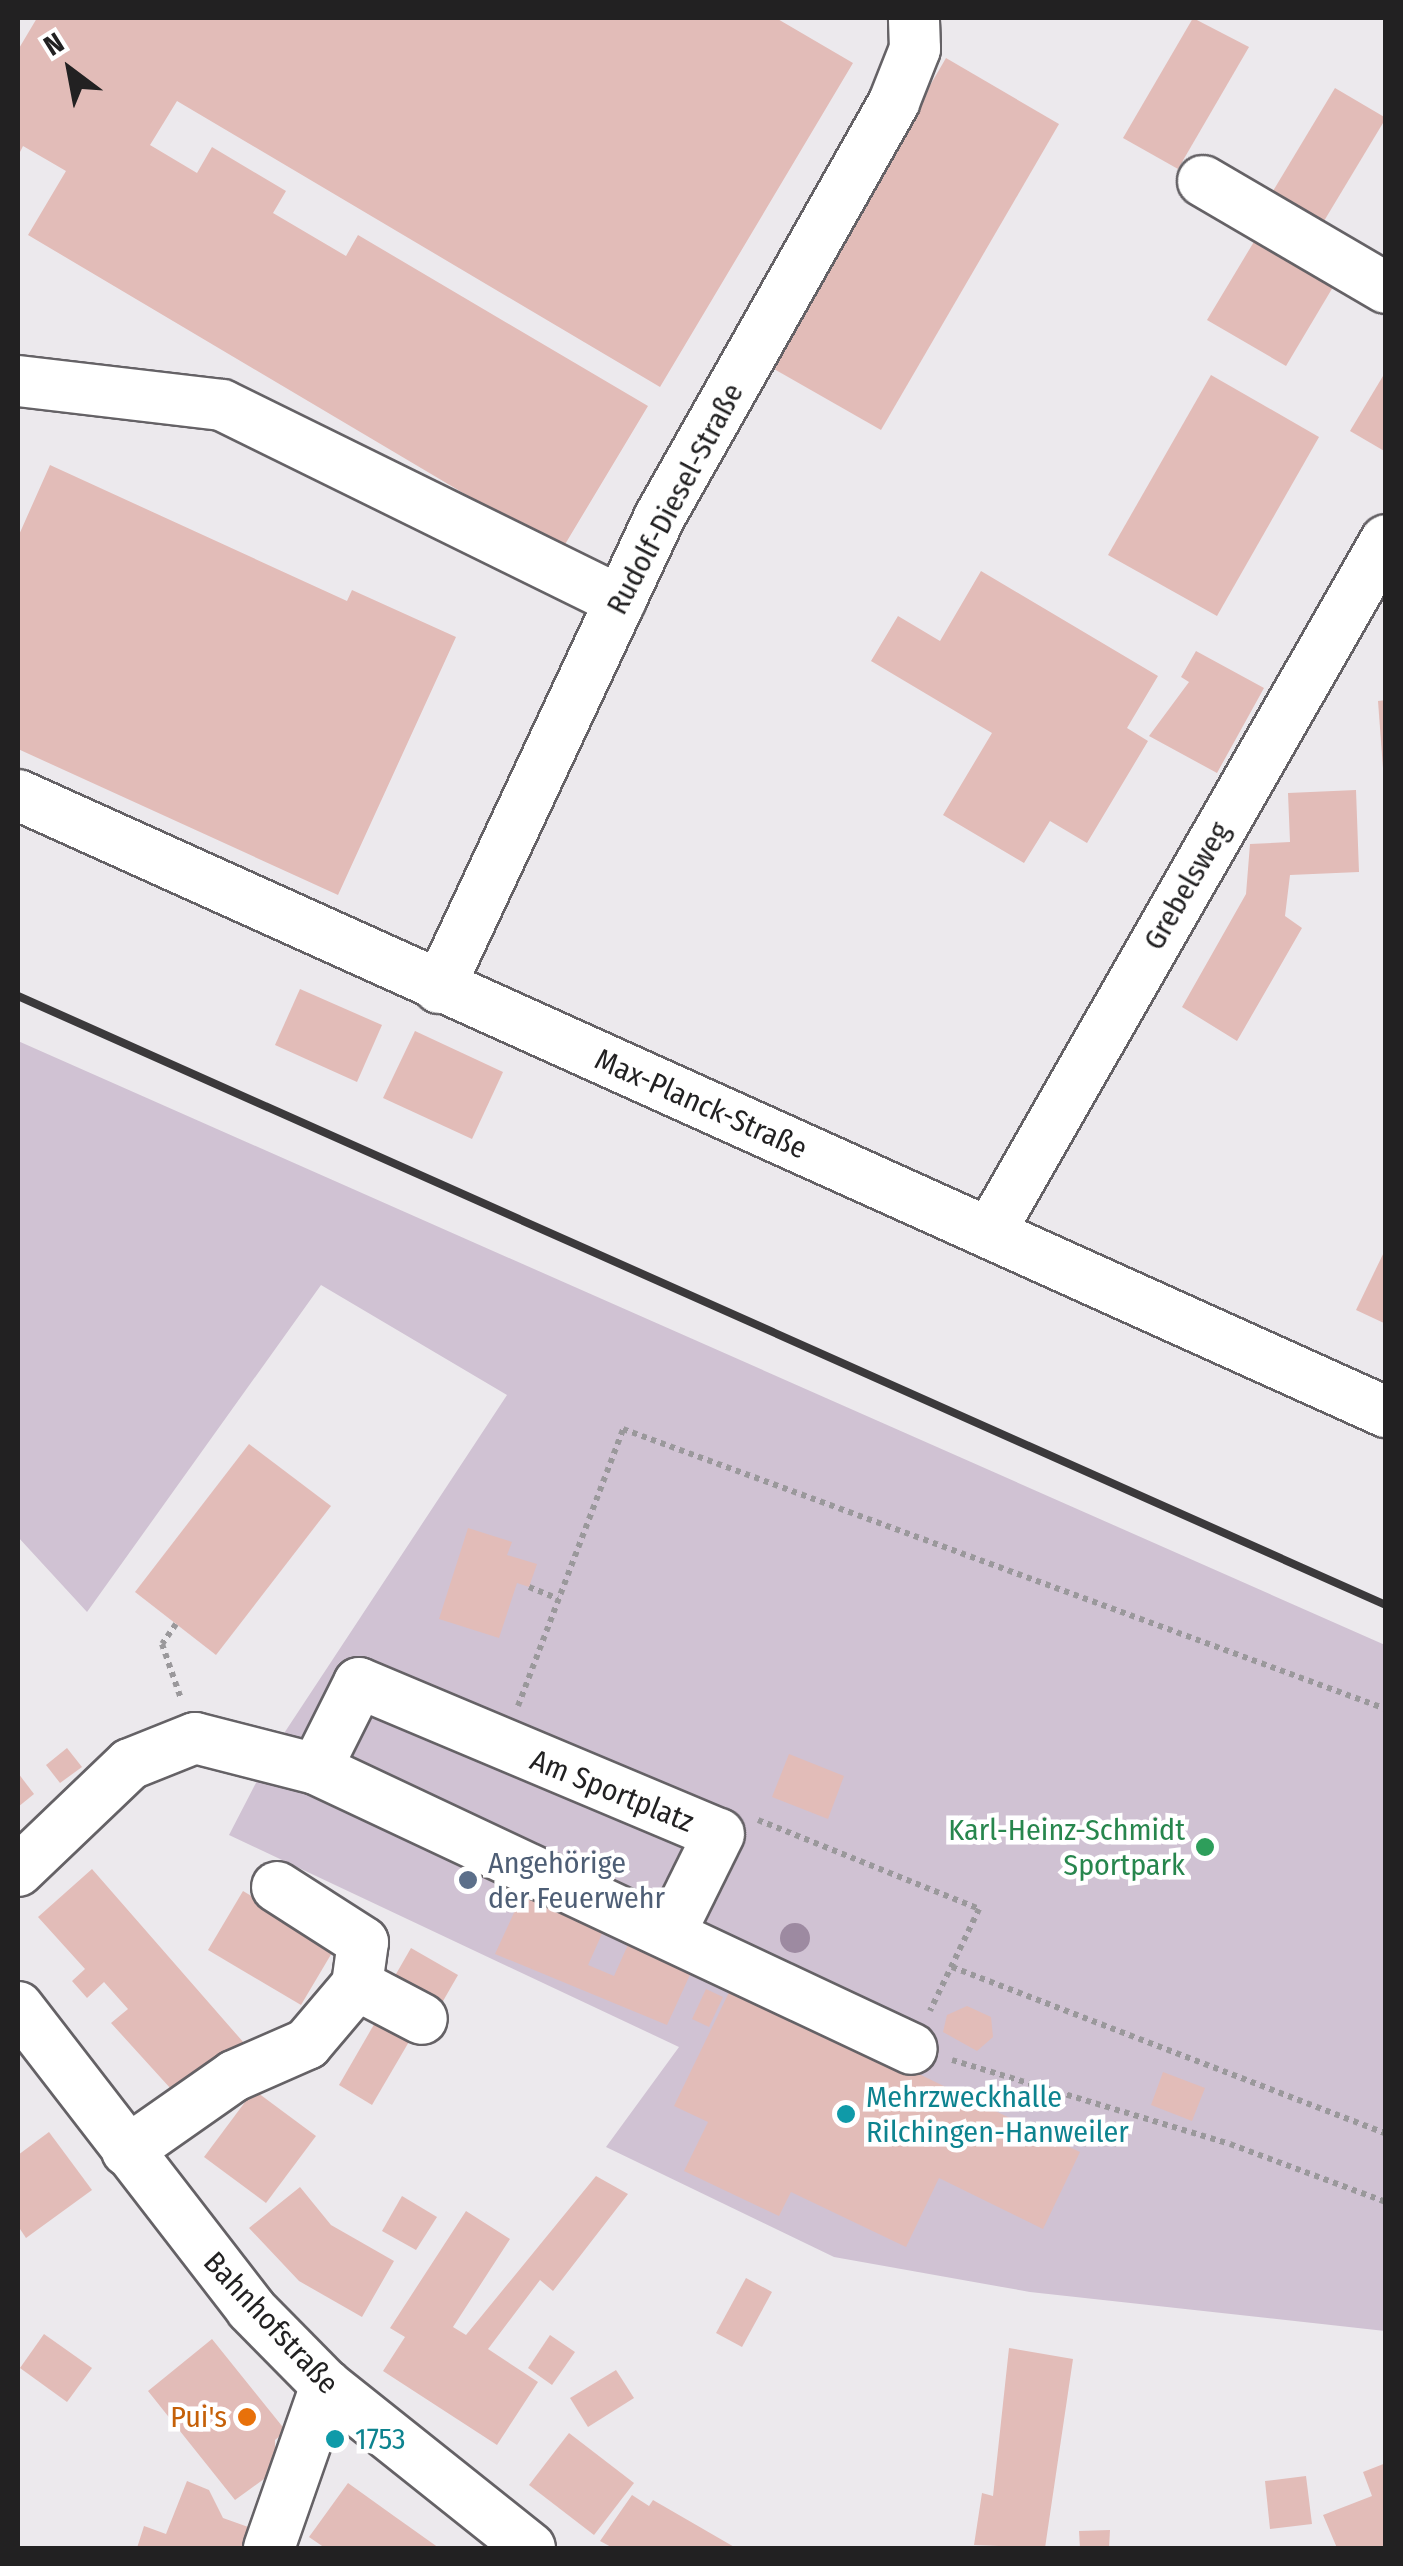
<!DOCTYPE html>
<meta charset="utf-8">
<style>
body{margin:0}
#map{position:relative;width:1403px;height:2566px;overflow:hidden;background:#ece9ed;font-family:"Fira Sans Condensed",sans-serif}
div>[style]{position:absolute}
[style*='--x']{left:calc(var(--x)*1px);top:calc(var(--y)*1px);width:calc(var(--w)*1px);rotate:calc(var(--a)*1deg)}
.green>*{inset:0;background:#d0c2d3}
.building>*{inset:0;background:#e2bcb8}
.path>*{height:6px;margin-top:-3px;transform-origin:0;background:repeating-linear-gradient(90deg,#9a989b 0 5px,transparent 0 10px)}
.roads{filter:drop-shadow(2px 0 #656266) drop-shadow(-2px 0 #656266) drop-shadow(0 2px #656266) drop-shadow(0 -2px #656266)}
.minor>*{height:50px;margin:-25px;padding:0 25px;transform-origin:25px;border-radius:25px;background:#fff}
.rail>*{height:8px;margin:-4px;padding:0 4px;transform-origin:4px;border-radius:4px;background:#3b393b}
.trees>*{width:30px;height:30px;margin:-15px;border-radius:50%;background:#9d8aa1}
.dots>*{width:28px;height:28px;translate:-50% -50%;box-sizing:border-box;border:5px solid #fff;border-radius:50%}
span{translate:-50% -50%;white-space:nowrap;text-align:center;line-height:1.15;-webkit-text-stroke:9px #fff;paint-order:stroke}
.street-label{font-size:30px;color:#222122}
.leisure-label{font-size:30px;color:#27864d}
.right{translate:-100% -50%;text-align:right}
.service-label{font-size:30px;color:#4e5e75}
.left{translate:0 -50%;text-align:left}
.culture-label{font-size:30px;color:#0d838f}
.food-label{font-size:30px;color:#c56008}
.frame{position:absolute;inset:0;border:20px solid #222122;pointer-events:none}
.north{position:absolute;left:20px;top:20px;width:100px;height:100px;-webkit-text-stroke:8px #fff;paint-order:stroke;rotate:328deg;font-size:28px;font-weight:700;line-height:40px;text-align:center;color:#222122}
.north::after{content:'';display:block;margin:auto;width:35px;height:45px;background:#222122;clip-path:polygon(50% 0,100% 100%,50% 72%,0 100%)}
</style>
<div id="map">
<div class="green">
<i style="clip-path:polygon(18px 1041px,1385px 1645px,1385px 2331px,1030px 2292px,834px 2257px,606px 2147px,679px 2047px,229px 1835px,273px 1750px,507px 1395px,321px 1285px,87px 1612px,18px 1537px)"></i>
</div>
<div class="building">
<i style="clip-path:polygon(37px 18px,776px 18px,853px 63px,660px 387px,177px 101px,150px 145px,197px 173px,212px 147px,286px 191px,273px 213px,346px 256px,358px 235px,648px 406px,561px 551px,28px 235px,66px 171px,23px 146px,18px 156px,18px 50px)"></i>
<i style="clip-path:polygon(1193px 18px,1249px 47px,1178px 169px,1123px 138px)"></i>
<i style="clip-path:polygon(946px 58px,1059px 124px,881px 430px,767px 365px)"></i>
<i style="clip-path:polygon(1335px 88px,1386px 118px,1318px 231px,1267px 201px)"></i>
<i style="clip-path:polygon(1258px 235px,1336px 282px,1286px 366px,1207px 320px)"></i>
<i style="clip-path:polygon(1386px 371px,1386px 452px,1350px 431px)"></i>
<i style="clip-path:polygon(1211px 375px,1319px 437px,1217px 616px,1108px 555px)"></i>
<i style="clip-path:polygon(50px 465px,347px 601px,352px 590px,456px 637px,338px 895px,18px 749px,18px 537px)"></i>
<i style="clip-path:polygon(981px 571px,1158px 676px,1127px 728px,1148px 741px,1087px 843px,1050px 821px,1024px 863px,943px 815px,992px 733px,871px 661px,898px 616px,940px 641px)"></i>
<i style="clip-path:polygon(1196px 651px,1264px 688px,1217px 773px,1149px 736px,1189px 682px,1181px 677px)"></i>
<i style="clip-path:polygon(1386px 700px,1386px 768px,1383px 768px,1378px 701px)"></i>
<i style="clip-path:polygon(1356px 790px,1359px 872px,1290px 875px,1285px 916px,1302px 928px,1237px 1041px,1182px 1007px,1246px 894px,1250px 844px,1290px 842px,1288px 793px)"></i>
<i style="clip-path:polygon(300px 989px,382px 1025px,357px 1082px,275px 1045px)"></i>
<i style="clip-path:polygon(415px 1031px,503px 1072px,472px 1139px,383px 1098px)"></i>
<i style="clip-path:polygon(1386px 1248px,1386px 1324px,1356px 1310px)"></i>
<i style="clip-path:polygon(249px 1444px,331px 1506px,216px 1655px,135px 1592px)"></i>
<i style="clip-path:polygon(468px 1528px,512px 1542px,507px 1555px,537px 1564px,529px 1587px,517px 1583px,499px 1638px,439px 1619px)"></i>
<i style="clip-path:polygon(67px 1748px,82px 1767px,60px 1783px,46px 1765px)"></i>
<i style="clip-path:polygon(789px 1754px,844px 1776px,828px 1819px,772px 1797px)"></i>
<i style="clip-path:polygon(18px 1773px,34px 1794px,18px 1807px)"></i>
<i style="clip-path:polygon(92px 1869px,244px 2043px,181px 2100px,111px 2023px,128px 2009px,104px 1982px,87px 1998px,72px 1981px,85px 1969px,38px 1917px)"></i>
<i style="clip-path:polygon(243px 1891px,336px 1946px,301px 2005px,208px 1950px)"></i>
<i style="clip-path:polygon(524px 1891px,605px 1927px,588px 1965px,614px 1976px,631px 1938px,694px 1966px,667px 2025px,495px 1954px)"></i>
<i style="clip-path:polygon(411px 1948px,458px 1975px,439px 2008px,392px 1981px)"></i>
<i style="clip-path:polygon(733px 1984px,1080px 2152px,1043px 2229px,939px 2178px,906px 2247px,791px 2192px,779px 2216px,684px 2171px,708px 2122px,674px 2106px)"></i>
<i style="clip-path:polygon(706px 1989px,723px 1997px,709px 2027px,692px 2019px)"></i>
<i style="clip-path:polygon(967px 2006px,991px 2017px,993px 2037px,977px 2051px,943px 2032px,947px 2015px)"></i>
<i style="clip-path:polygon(376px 2021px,410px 2040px,372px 2105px,339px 2085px)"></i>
<i style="clip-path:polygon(1163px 2072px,1205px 2088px,1192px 2121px,1151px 2105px)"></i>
<i style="clip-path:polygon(254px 2090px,316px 2136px,266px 2203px,204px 2157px)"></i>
<i style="clip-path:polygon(49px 2132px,92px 2190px,26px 2238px,18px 2226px,18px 2155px)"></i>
<i style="clip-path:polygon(596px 2176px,628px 2194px,553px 2291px,540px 2280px,488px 2349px,538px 2382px,497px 2445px,383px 2371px,405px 2337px,390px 2328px,466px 2211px,510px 2239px,453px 2327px,466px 2335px)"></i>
<i style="clip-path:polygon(300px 2187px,331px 2225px,394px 2261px,362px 2317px,299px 2281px,249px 2228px)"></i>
<i style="clip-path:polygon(402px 2196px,437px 2217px,416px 2250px,382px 2231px)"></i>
<i style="clip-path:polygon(746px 2278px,772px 2292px,742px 2347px,716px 2333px)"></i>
<i style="clip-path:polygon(44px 2334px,92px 2368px,67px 2402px,20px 2368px)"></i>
<i style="clip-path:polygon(550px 2335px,575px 2352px,552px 2385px,528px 2368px)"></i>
<i style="clip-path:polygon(212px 2339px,286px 2431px,275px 2440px,275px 2471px,235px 2500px,148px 2391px)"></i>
<i style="clip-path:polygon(1009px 2348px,1073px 2359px,1045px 2548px,974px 2545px,982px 2493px,993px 2496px)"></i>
<i style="clip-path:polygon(616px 2370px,634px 2398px,588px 2427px,570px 2398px)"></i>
<i style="clip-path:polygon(569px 2433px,634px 2483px,594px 2535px,529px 2485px)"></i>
<i style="clip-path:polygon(1386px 2463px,1386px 2548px,1337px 2548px,1323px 2515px,1372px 2496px,1363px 2472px)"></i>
<i style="clip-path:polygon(1306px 2476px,1312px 2524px,1270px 2529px,1265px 2481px)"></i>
<i style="clip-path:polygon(187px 2481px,209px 2490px,223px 2518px,251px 2528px,242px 2548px,137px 2548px,144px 2526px,166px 2534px)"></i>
<i style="clip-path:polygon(348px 2483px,394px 2516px,439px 2548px,325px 2548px,309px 2537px)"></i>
<i style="clip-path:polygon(632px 2495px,649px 2506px,653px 2500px,736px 2548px,613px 2548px,600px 2541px)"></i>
<i style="clip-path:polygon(1110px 2530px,1109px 2548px,1080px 2548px,1079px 2531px)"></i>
</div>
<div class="path">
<i style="--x:529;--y:1587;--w:31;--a:22"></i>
<i style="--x:176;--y:1624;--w:24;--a:125"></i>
<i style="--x:162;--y:1644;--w:58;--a:70.9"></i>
<i style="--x:518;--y:1706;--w:296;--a:-69.2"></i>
<i style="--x:623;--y:1429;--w:813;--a:20.15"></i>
<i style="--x:758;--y:1820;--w:238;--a:21.9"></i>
<i style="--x:979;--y:1909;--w:113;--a:115.7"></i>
<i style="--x:952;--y:1967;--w:465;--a:21"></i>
<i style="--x:952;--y:2060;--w:290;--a:16.8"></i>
<i style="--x:1230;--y:2144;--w:166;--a:20.4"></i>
</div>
<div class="roads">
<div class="minor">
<i style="--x:1203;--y:181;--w:212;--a:30.3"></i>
<i style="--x:18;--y:381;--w:205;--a:6.7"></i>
<i style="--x:222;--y:405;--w:444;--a:26.2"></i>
<i style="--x:18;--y:795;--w:1501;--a:24.28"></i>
<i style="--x:439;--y:988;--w:521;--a:-64.91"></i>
<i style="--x:660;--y:516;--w:476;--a:-60.5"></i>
<i style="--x:894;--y:102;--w:57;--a:-68.4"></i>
<i style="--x:915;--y:49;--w:31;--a:-92"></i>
<i style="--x:990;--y:1232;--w:797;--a:-60.22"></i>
<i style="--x:316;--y:1769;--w:96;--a:-63.4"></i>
<i style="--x:359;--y:1683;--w:390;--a:22.8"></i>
<i style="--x:719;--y:1834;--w:106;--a:116.3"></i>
<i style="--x:18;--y:1871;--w:155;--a:-43.7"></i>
<i style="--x:130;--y:1764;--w:70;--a:-21.8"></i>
<i style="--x:195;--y:1738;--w:125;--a:14.4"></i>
<i style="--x:316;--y:1769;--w:658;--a:25.16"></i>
<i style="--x:357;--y:1985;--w:73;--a:27.6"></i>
<i style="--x:18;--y:2007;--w:381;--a:52.3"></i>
<i style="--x:251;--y:2309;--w:107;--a:45.4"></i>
<i style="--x:326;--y:2385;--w:261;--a:38.6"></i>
<i style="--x:127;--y:2151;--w:131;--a:-35"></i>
<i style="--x:234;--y:2076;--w:80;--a:-23.7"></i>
<i style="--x:307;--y:2044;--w:77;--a:-49.7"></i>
<i style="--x:357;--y:1985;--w:43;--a:-82.1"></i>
<i style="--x:363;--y:1942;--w:102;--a:-147.4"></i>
<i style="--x:269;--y:2548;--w:173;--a:-70.7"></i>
</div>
</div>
<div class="rail">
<i style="--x:18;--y:996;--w:1497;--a:24"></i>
</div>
<div class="trees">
<i style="left:795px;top:1938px"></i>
</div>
<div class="dots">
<i style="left:1205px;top:1847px;background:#2e9e5b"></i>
<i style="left:468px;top:1880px;background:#5c6f8a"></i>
<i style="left:846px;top:2114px;background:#0f9aa8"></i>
<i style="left:247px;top:2417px;background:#e8710a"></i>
<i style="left:335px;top:2439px;background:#0f9aa8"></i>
</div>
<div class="street-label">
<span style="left:675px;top:499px;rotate:-62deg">Rudolf-Diesel-Straße</span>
<span style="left:1187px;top:886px;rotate:-60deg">Grebelsweg</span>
<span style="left:701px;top:1104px;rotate:24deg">Max-Planck-Straße</span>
<span style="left:612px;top:1791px;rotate:22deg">Am Sportplatz</span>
<span style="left:271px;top:2323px;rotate:47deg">Bahnhofstraße</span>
</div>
<div class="leisure-label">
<span class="right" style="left:1185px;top:1847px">Karl-Heinz-Schmidt<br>Sportpark</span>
</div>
<div class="service-label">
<span class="left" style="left:488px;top:1880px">Angehörige<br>der Feuerwehr</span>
</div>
<div class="culture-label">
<span class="left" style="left:866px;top:2114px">Mehrzweckhalle<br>Rilchingen-Hanweiler</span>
<span class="left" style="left:355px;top:2439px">1753</span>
</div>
<div class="food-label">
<span class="right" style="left:227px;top:2417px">Pui's</span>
</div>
<div class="frame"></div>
<div class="north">N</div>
</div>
